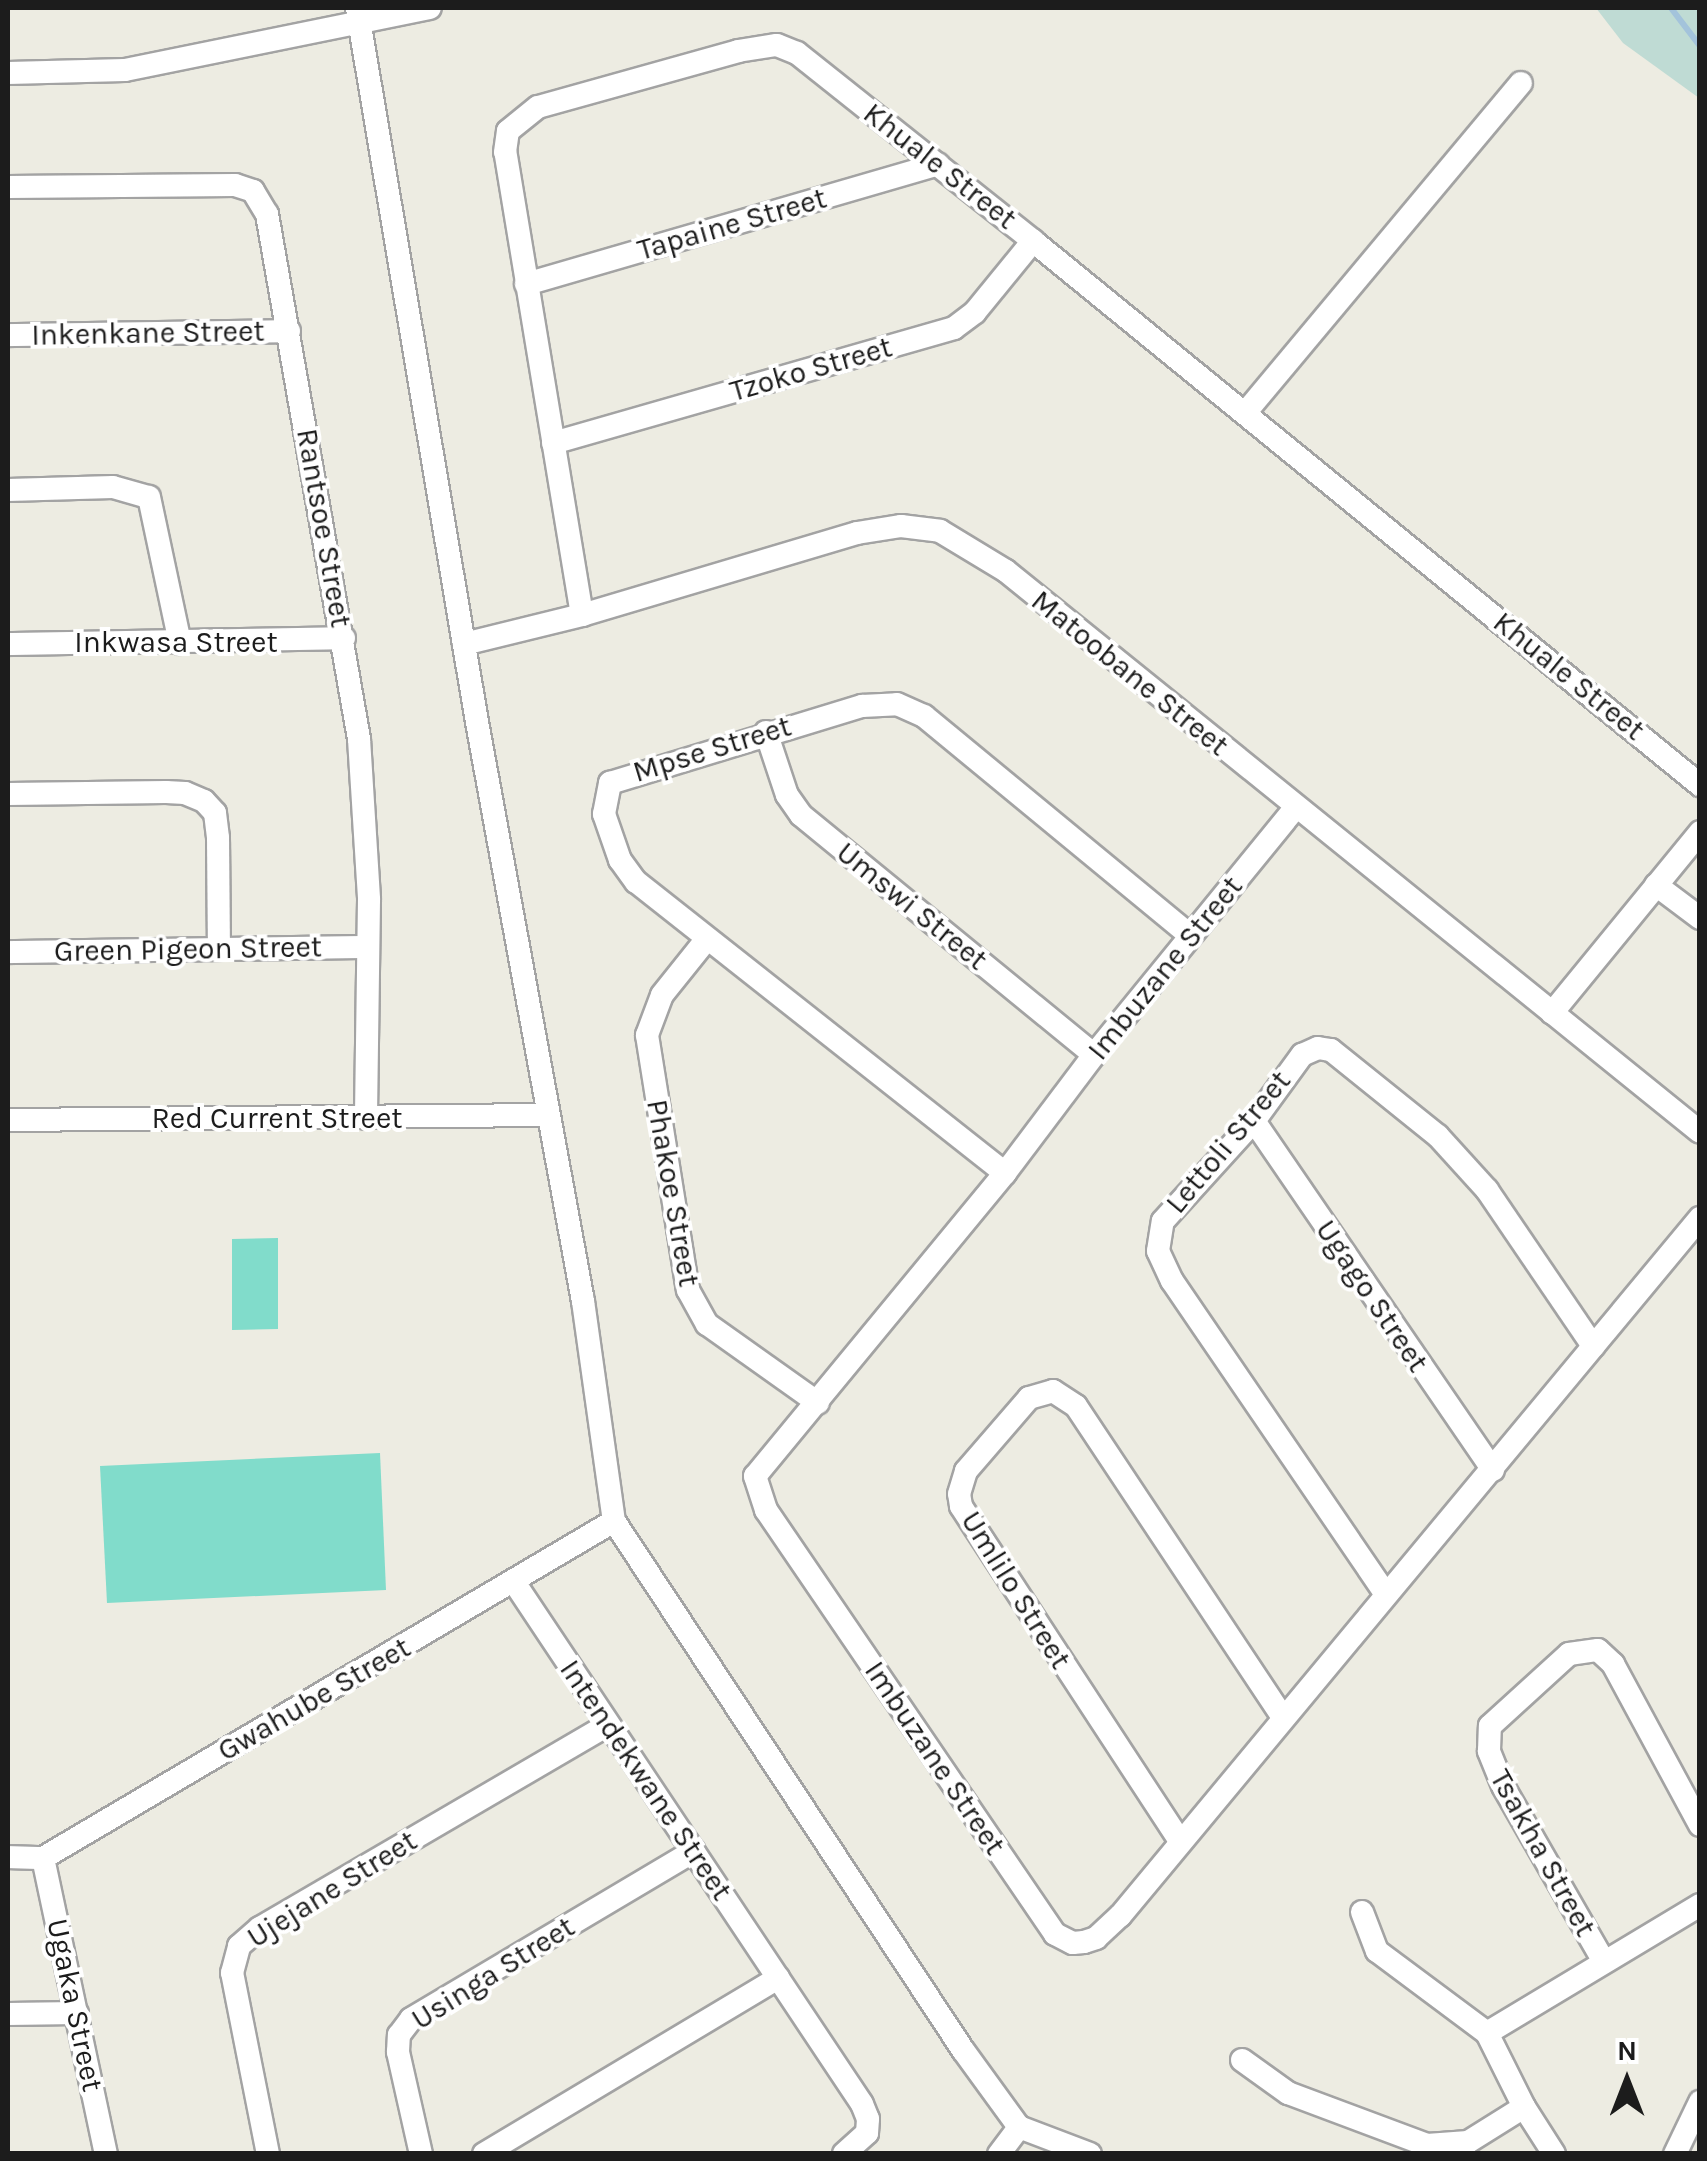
<!DOCTYPE html>
<style>
body{margin:0}
#map{position:relative;width:1707px;height:2161px;overflow:hidden;background:#edece2;font-family:Karla,sans-serif}
div>[style]{position:absolute}
[style*='--x']{left:calc(var(--x)*1px);top:calc(var(--y)*1px);width:calc(var(--w)*1px);rotate:calc(var(--a)*1deg)}
.wetland>*{inset:0;background:#bfdbd4}
.pitch>*{inset:0;background:#81dccb}
.stream>*{height:6px;margin:-3px;padding:0 3px;transform-origin:3px;border-radius:3px;background:#a3c3db}
.roads{filter:drop-shadow(2px 0 #a3a3a3) drop-shadow(-2px 0 #a3a3a3) drop-shadow(0 2px #a3a3a3) drop-shadow(0 -2px #a3a3a3)}
.minor>*{height:22px;margin:-11px;padding:0 11px;transform-origin:11px;border-radius:11px;background:#fff}
span{translate:-50% -50%;white-space:nowrap;text-align:center;line-height:1.15;-webkit-text-stroke:8px #fff;paint-order:stroke}
.street-label{font-size:30px;color:#1c1c1c}
.frame{position:absolute;inset:0;border:10px solid #1c1c1c;pointer-events:none}
.north{position:absolute;left:1577px;top:2031px;width:100px;height:100px;-webkit-text-stroke:8px #fff;paint-order:stroke;rotate:0deg;font-size:28px;font-weight:700;line-height:40px;text-align:center;color:#1c1c1c}
.north::after{content:'';display:block;margin:auto;width:35px;height:45px;background:#1c1c1c;clip-path:polygon(50% 0,100% 100%,50% 72%,0 100%)}
</style>
<div id="map">
<div class="wetland">
<i style="clip-path:polygon(1596px 8px,1699px 8px,1699px 98px,1623px 43px)"></i>
</div>
<div class="pitch">
<i style="clip-path:polygon(278px 1238px,278px 1329px,232px 1330px,232px 1239px)"></i>
<i style="clip-path:polygon(380px 1453px,386px 1590px,107px 1603px,100px 1466px)"></i>
</div>
<div class="stream">
<i style="--x:1671;--y:8;--w:48;--a:52.7"></i>
</div>
<div class="roads">
<div class="minor">
<i style="--x:357;--y:8;--w:724;--a:80.46"></i>
<i style="--x:477;--y:722;--w:589;--a:79.63"></i>
<i style="--x:583;--y:1301;--w:222;--a:82"></i>
<i style="--x:614;--y:1521;--w:634;--a:56.59"></i>
<i style="--x:963;--y:2050;--w:95;--a:54"></i>
<i style="--x:1019;--y:2127;--w:76;--a:20.8"></i>
<i style="--x:8;--y:73;--w:117;--a:-1.5"></i>
<i style="--x:125;--y:70;--w:311;--a:-11.5"></i>
<i style="--x:8;--y:187;--w:227;--a:-0.5"></i>
<i style="--x:235;--y:185;--w:19;--a:18"></i>
<i style="--x:253;--y:191;--w:27;--a:59"></i>
<i style="--x:267;--y:214;--w:533;--a:80.06"></i>
<i style="--x:359;--y:739;--w:161;--a:86.4"></i>
<i style="--x:369;--y:900;--w:218;--a:90.8"></i>
<i style="--x:526;--y:284;--w:429;--a:-16.2"></i>
<i style="--x:8;--y:335;--w:281;--a:-0.8"></i>
<i style="--x:1245;--y:413;--w:430;--a:-50.1"></i>
<i style="--x:553;--y:443;--w:417;--a:-16"></i>
<i style="--x:954;--y:328;--w:26;--a:-37"></i>
<i style="--x:975;--y:312;--w:92;--a:-50.8"></i>
<i style="--x:8;--y:490;--w:105;--a:-1.6"></i>
<i style="--x:113;--y:487;--w:37;--a:16"></i>
<i style="--x:149;--y:497;--w:149;--a:78"></i>
<i style="--x:582;--y:615;--w:469;--a:-99.4"></i>
<i style="--x:505;--y:152;--w:21;--a:-82"></i>
<i style="--x:508;--y:131;--w:38;--a:-39"></i>
<i style="--x:538;--y:107;--w:208;--a:-15.6"></i>
<i style="--x:738;--y:51;--w:39;--a:-9"></i>
<i style="--x:777;--y:45;--w:22;--a:22"></i>
<i style="--x:797;--y:53;--w:302;--a:38.5"></i>
<i style="--x:1033;--y:241;--w:861;--a:39.2"></i>
<i style="--x:8;--y:644;--w:336;--a:-1"></i>
<i style="--x:464;--y:644;--w:122;--a:-13.8"></i>
<i style="--x:582;--y:615;--w:287;--a:-16.6"></i>
<i style="--x:857;--y:533;--w:45;--a:-9"></i>
<i style="--x:901;--y:526;--w:39;--a:7"></i>
<i style="--x:940;--y:531;--w:77;--a:31.2"></i>
<i style="--x:1006;--y:571;--w:892;--a:38.95"></i>
<i style="--x:766;--y:732;--w:66;--a:71.6"></i>
<i style="--x:787;--y:795;--w:24;--a:55"></i>
<i style="--x:801;--y:815;--w:379;--a:39.3"></i>
<i style="--x:8;--y:794;--w:158;--a:-0.7"></i>
<i style="--x:166;--y:792;--w:19;--a:3"></i>
<i style="--x:185;--y:793;--w:21;--a:23"></i>
<i style="--x:204;--y:801;--w:16;--a:47"></i>
<i style="--x:215;--y:813;--w:25;--a:83"></i>
<i style="--x:218;--y:838;--w:110;--a:89.5"></i>
<i style="--x:1296;--y:807;--w:320;--a:129.2"></i>
<i style="--x:1094;--y:1055;--w:148;--a:127"></i>
<i style="--x:1005;--y:1173;--w:393;--a:129.5"></i>
<i style="--x:755;--y:1476;--w:36;--a:72"></i>
<i style="--x:766;--y:1510;--w:513;--a:55.72"></i>
<i style="--x:1055;--y:1934;--w:20;--a:27"></i>
<i style="--x:1073;--y:1943;--w:11;--a:-5"></i>
<i style="--x:1084;--y:1942;--w:13;--a:-18"></i>
<i style="--x:1096;--y:1938;--w:33;--a:-43"></i>
<i style="--x:1120;--y:1916;--w:908;--a:-50.28"></i>
<i style="--x:1656;--y:885;--w:55;--a:36.9"></i>
<i style="--x:706;--y:940;--w:70;--a:128.7"></i>
<i style="--x:662;--y:995;--w:43;--a:110.6"></i>
<i style="--x:647;--y:1035;--w:258;--a:80.9"></i>
<i style="--x:688;--y:1290;--w:39;--a:61"></i>
<i style="--x:707;--y:1324;--w:136;--a:35.4"></i>
<i style="--x:8;--y:952;--w:360;--a:-0.8"></i>
<i style="--x:1552;--y:1013;--w:234;--a:-50.7"></i>
<i style="--x:8;--y:1120;--w:538;--a:-0.53"></i>
<i style="--x:1254;--y:1121;--w:423;--a:55.6"></i>
<i style="--x:1005;--y:1173;--w:470;--a:-141.7"></i>
<i style="--x:636;--y:882;--w:27;--a:-126"></i>
<i style="--x:620;--y:860;--w:49;--a:-109.2"></i>
<i style="--x:604;--y:814;--w:32;--a:-79"></i>
<i style="--x:610;--y:783;--w:264;--a:-17"></i>
<i style="--x:862;--y:706;--w:35;--a:-3"></i>
<i style="--x:897;--y:704;--w:30;--a:24"></i>
<i style="--x:924;--y:716;--w:345;--a:39.5"></i>
<i style="--x:514;--y:1582;--w:627;--a:56.31"></i>
<i style="--x:862;--y:2104;--w:16;--a:68"></i>
<i style="--x:868;--y:2119;--w:14;--a:94"></i>
<i style="--x:867;--y:2133;--w:31;--a:138"></i>
<i style="--x:1385;--y:1593;--w:378;--a:-124.3"></i>
<i style="--x:1172;--y:1281;--w:33;--a:-115"></i>
<i style="--x:1158;--y:1251;--w:30;--a:-81"></i>
<i style="--x:1163;--y:1221;--w:135;--a:-47.7"></i>
<i style="--x:1254;--y:1121;--w:82;--a:-54"></i>
<i style="--x:1302;--y:1055;--w:17;--a:-24"></i>
<i style="--x:1318;--y:1048;--w:13;--a:9"></i>
<i style="--x:1331;--y:1050;--w:137;--a:38.8"></i>
<i style="--x:1438;--y:1136;--w:73;--a:47.8"></i>
<i style="--x:1487;--y:1190;--w:189;--a:55.8"></i>
<i style="--x:1180;--y:1841;--w:400;--a:-123.2"></i>
<i style="--x:961;--y:1506;--w:12;--a:-99"></i>
<i style="--x:959;--y:1494;--w:24;--a:-73"></i>
<i style="--x:966;--y:1471;--w:96;--a:-49.2"></i>
<i style="--x:1029;--y:1398;--w:25;--a:-16"></i>
<i style="--x:1053;--y:1391;--w:27;--a:33"></i>
<i style="--x:1076;--y:1406;--w:374;--a:56.4"></i>
<i style="--x:8;--y:1857;--w:35;--a:2"></i>
<i style="--x:43;--y:1858;--w:663;--a:-30.55"></i>
<i style="--x:43;--y:1858;--w:303;--a:78"></i>
<i style="--x:1362;--y:1912;--w:42;--a:69"></i>
<i style="--x:1377;--y:1951;--w:137;--a:36.7"></i>
<i style="--x:1487;--y:2033;--w:83;--a:63.4"></i>
<i style="--x:1524;--y:2107;--w:56;--a:57.4"></i>
<i style="--x:1603;--y:1960;--w:201;--a:-119.9"></i>
<i style="--x:1503;--y:1786;--w:38;--a:-112"></i>
<i style="--x:1489;--y:1751;--w:25;--a:-88"></i>
<i style="--x:1490;--y:1726;--w:107;--a:-42.3"></i>
<i style="--x:1569;--y:1654;--w:29;--a:-8"></i>
<i style="--x:1598;--y:1650;--w:21;--a:43"></i>
<i style="--x:1613;--y:1664;--w:183;--a:61.6"></i>
<i style="--x:8;--y:2014;--w:69;--a:-0.8"></i>
<i style="--x:1487;--y:2033;--w:249;--a:-31"></i>
<i style="--x:1242;--y:2060;--w:57;--a:35.7"></i>
<i style="--x:1288;--y:2093;--w:148;--a:20.5"></i>
<i style="--x:1427;--y:2145;--w:41;--a:-4.2"></i>
<i style="--x:1468;--y:2142;--w:66;--a:-32"></i>
<i style="--x:268;--y:2154;--w:185;--a:-101.2"></i>
<i style="--x:232;--y:1973;--w:28;--a:-75"></i>
<i style="--x:239;--y:1946;--w:28;--a:-41"></i>
<i style="--x:260;--y:1928;--w:402;--a:-30.3"></i>
<i style="--x:421;--y:2154;--w:105;--a:-102.7"></i>
<i style="--x:398;--y:2052;--w:17;--a:-87"></i>
<i style="--x:399;--y:2035;--w:20;--a:-53"></i>
<i style="--x:411;--y:2019;--w:329;--a:-30.7"></i>
<i style="--x:484;--y:2154;--w:343;--a:-30.9"></i>
<i style="--x:999;--y:2154;--w:34;--a:-53"></i>
<i style="--x:1675;--y:2154;--w:58;--a:-64.3"></i>
</div>
</div>
<div class="street-label">
<span style="left:940px;top:166px;rotate:38deg">Khuale Street</span>
<span style="left:732px;top:224px;rotate:-16deg">Tapaine Street</span>
<span style="left:148px;top:333px;rotate:-1deg">Inkenkane Street</span>
<span style="left:811px;top:369px;rotate:-16deg">Tzoko Street</span>
<span style="left:324px;top:528px;rotate:80deg">Rantsoe Street</span>
<span style="left:176px;top:642px">Inkwasa Street</span>
<span style="left:1130px;top:673px;rotate:39deg">Matoobane Street</span>
<span style="left:1569px;top:676px;rotate:39deg">Khuale Street</span>
<span style="left:712px;top:749px;rotate:-17deg">Mpse Street</span>
<span style="left:912px;top:906px;rotate:39deg">Umswi Street</span>
<span style="left:188px;top:949px;rotate:-1deg">Green Pigeon Street</span>
<span style="left:1165px;top:968px;rotate:-51deg">Imbuzane Street</span>
<span style="left:277px;top:1118px">Red Current Street</span>
<span style="left:1228px;top:1142px;rotate:-50deg">Lettoli Street</span>
<span style="left:673px;top:1193px;rotate:80deg">Phakoe Street</span>
<span style="left:1372px;top:1296px;rotate:56deg">Ugago Street</span>
<span style="left:1016px;top:1590px;rotate:58deg">Umlilo Street</span>
<span style="left:314px;top:1699px;rotate:-30deg">Gwahube Street</span>
<span style="left:935px;top:1758px;rotate:56deg">Imbuzane Street</span>
<span style="left:646px;top:1780px;rotate:56deg">Intendekwane Street</span>
<span style="left:1543px;top:1853px;rotate:61deg">Tsakha Street</span>
<span style="left:332px;top:1889px;rotate:-32deg">Ujejane Street</span>
<span style="left:493px;top:1973px;rotate:-32deg">Usinga Street</span>
<span style="left:75px;top:2005px;rotate:78deg">Ugaka Street</span>
</div>
<div class="frame"></div>
<div class="north">N</div>
</div>
